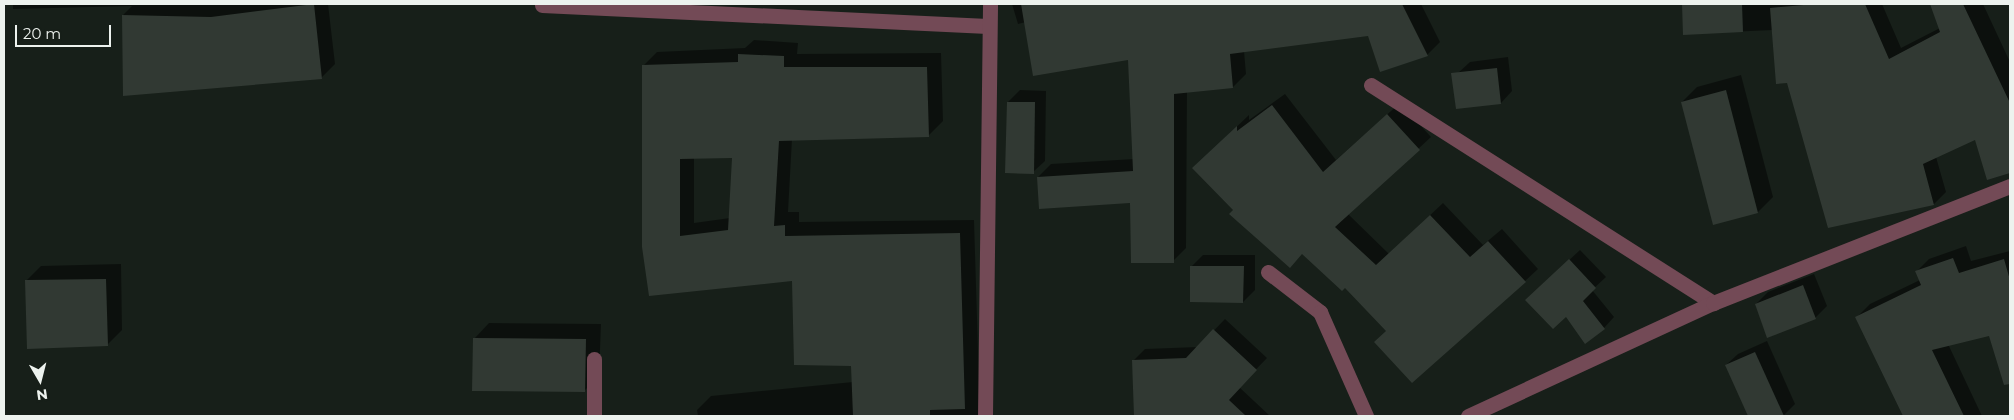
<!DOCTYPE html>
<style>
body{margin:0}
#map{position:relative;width:2014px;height:420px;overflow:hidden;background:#171f19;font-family:Montserrat,sans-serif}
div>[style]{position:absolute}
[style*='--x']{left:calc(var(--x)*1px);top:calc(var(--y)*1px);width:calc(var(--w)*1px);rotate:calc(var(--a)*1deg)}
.shadow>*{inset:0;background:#0007}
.building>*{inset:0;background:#313933}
.minor>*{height:15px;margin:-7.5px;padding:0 7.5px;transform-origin:7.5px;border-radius:7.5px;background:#734a56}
span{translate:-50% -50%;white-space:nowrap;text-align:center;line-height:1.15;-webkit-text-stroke:4px #171f19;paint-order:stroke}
.frame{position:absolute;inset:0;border:5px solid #edf2ee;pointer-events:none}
.north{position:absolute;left:15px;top:355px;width:50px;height:50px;-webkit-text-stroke:4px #171f19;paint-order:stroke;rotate:172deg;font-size:14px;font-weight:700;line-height:20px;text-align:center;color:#edf2ee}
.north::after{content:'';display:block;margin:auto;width:18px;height:22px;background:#edf2ee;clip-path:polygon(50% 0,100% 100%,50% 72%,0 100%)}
.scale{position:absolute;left:15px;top:25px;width:96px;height:22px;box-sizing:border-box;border:2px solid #edf2ee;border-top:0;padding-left:6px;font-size:15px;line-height:18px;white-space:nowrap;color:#edf2ee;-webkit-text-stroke:4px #171f19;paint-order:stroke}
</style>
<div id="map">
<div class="shadow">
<i style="clip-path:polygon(13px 4px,328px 4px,335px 64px,321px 78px,124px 95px,123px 15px,132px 6px,13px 9px)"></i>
<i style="clip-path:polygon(1012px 4px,1421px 4px,1440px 42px,1427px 55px,1369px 35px,1244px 51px,1246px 74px,1233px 87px,1187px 91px,1186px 248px,1173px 261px,1131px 201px,1038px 177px,1051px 164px,1134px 159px,1129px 59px,1026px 22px,1018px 24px)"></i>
<i style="clip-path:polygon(1683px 4px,1882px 4px,1901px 48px,1940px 28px,1932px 4px,1983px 4px,2010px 62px,2010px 171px,1988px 178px,1976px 138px,1936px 157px,1946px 192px,1934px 204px,1829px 226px,1773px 30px,1684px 34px)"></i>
<i style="clip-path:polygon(evenodd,754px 40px,798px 43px,797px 54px,941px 53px,943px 121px,929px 135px,792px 139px,788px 212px,799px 212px,799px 222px,974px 220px,980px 416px,698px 416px,697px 410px,711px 396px,853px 382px,852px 365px,793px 280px,650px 295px,643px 66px,657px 52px,745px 48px,754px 40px,733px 157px,730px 218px,694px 223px,694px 158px,733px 157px)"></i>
<i style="clip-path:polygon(1508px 57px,1512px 91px,1501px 103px,1458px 73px,1470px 62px)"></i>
<i style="clip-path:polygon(1741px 75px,1773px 197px,1758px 212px,1714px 224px,1682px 102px,1697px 87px)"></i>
<i style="clip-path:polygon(1020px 90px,1046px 91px,1045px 161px,1033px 172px,1008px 102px)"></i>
<i style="clip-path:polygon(1285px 94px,1336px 160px,1400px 103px,1431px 137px,1348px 214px,1389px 254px,1443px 203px,1483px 245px,1502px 229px,1538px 269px,1525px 281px,1388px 331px,1345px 286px,1303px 253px,1235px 210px,1206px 156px,1249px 115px,1249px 120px)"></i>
<i style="clip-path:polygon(1966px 246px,1971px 261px,2010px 251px,2010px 382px,2005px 383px,1990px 334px,1948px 344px,1982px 416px,1905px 416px,1857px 317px,1870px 304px,1920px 280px,1917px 271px,1929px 259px)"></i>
<i style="clip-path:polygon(1580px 250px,1606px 277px,1592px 290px,1614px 317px,1604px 328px,1566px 315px,1537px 290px)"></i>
<i style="clip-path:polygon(1203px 255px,1255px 255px,1255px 290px,1243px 302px,1191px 267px)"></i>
<i style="clip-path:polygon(121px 264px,122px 330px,107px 345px,26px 281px,41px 266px)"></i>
<i style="clip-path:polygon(1814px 274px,1827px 306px,1815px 318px,1756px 304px,1768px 292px)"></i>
<i style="clip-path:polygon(1225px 319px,1267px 358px,1239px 387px,1270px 416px,1136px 416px,1134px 360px,1145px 349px,1198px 347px)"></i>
<i style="clip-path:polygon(489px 323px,601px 324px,599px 376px,584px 391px,474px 339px)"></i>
<i style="clip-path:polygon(1767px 341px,1795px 404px,1783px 416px,1749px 416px,1726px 365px,1738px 354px)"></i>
</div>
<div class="building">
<i style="clip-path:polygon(314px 4px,322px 79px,123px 96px,122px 15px,211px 17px)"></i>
<i style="clip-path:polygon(1021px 4px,1402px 4px,1428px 56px,1380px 72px,1368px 36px,1230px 54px,1233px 88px,1174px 94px,1174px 263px,1131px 263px,1130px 203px,1039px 209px,1037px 177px,1133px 171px,1128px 60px,1033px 76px)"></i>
<i style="clip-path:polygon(1682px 4px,1742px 4px,1743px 32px,1683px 35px)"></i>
<i style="clip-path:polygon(1815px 4px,1865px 4px,1889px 59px,1940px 32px,1930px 4px,1963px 4px,2010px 103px,2010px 173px,1987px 180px,1975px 140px,1923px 164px,1934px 205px,1828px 228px,1787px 83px,1776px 84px,1770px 8px)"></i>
<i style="clip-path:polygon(evenodd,738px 54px,784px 56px,784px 67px,927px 67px,929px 137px,779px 141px,774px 226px,785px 225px,785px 236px,960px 233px,965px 409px,930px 410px,930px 416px,853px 416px,851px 366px,794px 365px,792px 281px,649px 296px,642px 247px,642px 65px,738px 62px,738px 54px,732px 158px,728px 230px,680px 236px,680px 159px,732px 158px)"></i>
<i style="clip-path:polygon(1497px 68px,1501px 104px,1456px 109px,1451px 73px)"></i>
<i style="clip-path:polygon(1726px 90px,1758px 213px,1713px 225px,1681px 102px)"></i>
<i style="clip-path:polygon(1007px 102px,1035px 102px,1034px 174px,1005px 173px)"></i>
<i style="clip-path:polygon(1272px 105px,1323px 172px,1387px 114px,1420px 150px,1335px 227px,1376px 265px,1430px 215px,1470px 257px,1488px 241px,1526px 282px,1412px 383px,1374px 342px,1386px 331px,1345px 288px,1342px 291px,1302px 254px,1290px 268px,1229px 214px,1233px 210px,1192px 168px,1237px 126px,1237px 131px)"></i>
<i style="clip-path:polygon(1953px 258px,1959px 273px,2004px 259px,2010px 280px,2010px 384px,2004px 385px,1989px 336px,1932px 350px,1964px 416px,1903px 416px,1855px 317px,1921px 285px,1915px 271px)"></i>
<i style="clip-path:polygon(1569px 259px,1596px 288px,1583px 301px,1605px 329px,1585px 344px,1566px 317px,1553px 329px,1525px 300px)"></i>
<i style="clip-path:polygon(1190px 266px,1244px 266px,1243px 303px,1190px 302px)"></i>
<i style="clip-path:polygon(106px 279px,108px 346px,27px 349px,25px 280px)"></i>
<i style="clip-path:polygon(1803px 285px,1816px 319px,1767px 338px,1755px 304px)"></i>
<i style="clip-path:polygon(1213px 329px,1257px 370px,1229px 400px,1246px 416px,1134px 416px,1132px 360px,1186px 358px)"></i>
<i style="clip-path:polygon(473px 338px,586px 339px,585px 392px,472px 391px)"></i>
<i style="clip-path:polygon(1755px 352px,1784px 416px,1748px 416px,1725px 365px)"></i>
</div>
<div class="minor">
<i style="--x:542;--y:5;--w:446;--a:2.7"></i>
<i style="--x:1371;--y:85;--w:406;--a:32.5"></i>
<i style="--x:1268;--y:272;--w:66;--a:37.6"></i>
<i style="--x:1320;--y:312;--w:114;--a:66.1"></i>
<i style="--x:594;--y:359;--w:57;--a:90"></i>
<i style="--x:985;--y:416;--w:412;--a:-89.3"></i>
<i style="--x:1468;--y:416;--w:270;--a:-24.8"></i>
<i style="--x:1713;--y:303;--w:319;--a:-21.5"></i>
</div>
<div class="frame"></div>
<div class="north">N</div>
<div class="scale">20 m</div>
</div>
